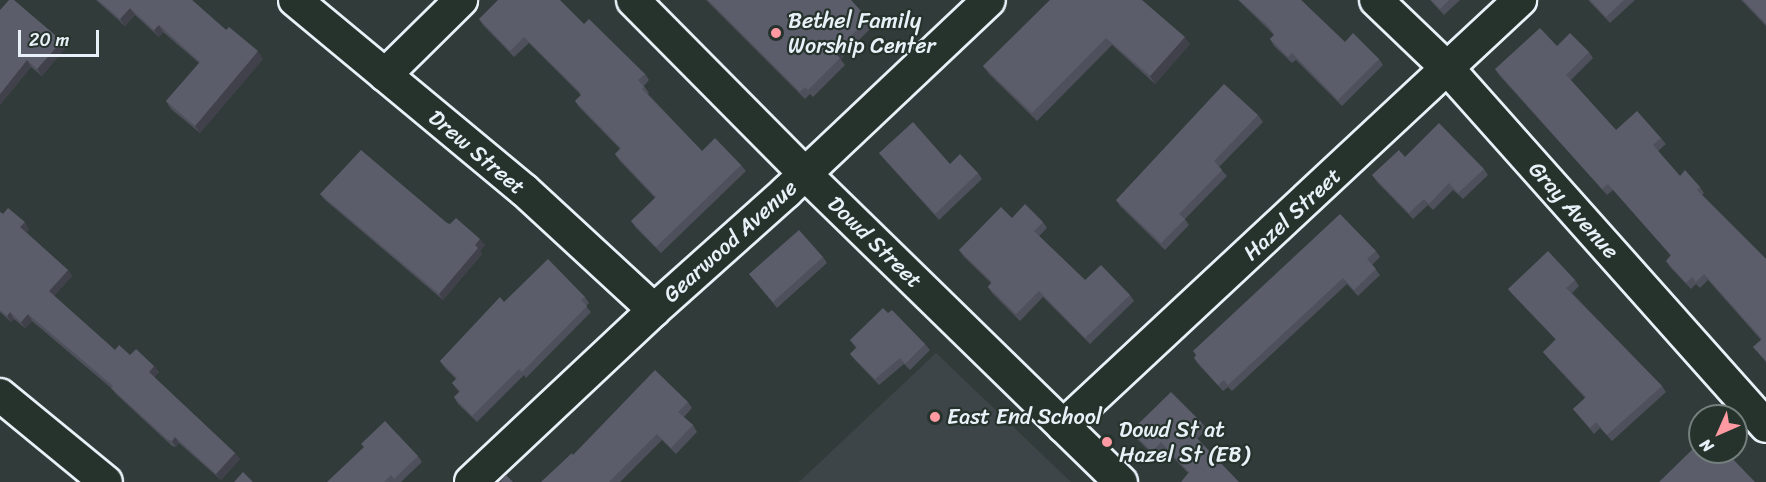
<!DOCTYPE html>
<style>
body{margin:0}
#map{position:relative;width:1766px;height:482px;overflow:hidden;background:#313b39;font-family:Sriracha,sans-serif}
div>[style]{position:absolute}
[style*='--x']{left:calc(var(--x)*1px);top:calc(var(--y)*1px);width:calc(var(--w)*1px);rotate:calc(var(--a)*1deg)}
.built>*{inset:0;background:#3e4548}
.roads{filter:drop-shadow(2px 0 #e8f1f8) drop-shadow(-2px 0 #e8f1f8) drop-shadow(0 2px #e8f1f8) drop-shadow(0 -2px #e8f1f8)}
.street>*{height:32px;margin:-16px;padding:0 16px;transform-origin:16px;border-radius:16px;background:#26332d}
.wall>*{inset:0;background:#4e505b}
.shaded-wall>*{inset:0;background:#40414a}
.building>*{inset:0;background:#5b5d6a}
.dots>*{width:16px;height:16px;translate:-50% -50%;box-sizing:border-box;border:3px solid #26332d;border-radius:50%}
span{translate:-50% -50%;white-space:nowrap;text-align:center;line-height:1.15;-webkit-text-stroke:4.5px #26332d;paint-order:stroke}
.poi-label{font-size:22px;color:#e8f1f8}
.left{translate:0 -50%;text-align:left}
.street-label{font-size:22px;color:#e8f1f8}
.north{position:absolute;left:1688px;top:404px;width:60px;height:60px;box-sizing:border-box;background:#26332d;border:2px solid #747f7e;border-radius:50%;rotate:225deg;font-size:16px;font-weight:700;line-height:24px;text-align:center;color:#e8f1f8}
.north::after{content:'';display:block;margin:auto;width:21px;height:27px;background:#ff9aa2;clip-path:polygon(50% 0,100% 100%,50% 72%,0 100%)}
.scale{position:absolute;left:18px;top:30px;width:81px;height:27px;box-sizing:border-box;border:3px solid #e8f1f8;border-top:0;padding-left:8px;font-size:18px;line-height:21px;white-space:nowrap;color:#e8f1f8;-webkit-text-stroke:4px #26332d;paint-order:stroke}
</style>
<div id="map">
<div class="built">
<i style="clip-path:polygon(936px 353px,1071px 482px,799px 482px)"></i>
</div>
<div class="roads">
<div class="street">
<i style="--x:295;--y:0;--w:298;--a:39.7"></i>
<i style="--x:524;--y:190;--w:177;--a:42.7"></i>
<i style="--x:633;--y:0;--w:243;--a:45.3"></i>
<i style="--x:804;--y:173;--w:443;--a:44.3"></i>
<i style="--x:1376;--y:0;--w:100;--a:43.8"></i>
<i style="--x:1448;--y:69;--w:478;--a:48.3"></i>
<i style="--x:385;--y:75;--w:107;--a:-44.6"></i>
<i style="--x:0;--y:395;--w:137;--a:39.4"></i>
<i style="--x:1063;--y:426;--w:625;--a:-42.99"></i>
<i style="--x:471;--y:482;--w:251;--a:-43.2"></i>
<i style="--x:654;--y:310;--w:177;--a:-41.8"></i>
<i style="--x:786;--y:192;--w:279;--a:-43.4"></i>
</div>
</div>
<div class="wall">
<i style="clip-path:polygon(96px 0,192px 0,226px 30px,263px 59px,200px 133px,171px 109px,166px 101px,199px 63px,163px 32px,159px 37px,135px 15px,125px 26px)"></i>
<i style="clip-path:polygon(706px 0,851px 0,868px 19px,873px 26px,845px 54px,841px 60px,845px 65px,813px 97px,810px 94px,805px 99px)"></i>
<i style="clip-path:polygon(1050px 0,1190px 44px,1155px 84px,1112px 45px,1037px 121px,989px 74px,983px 66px)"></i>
<i style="clip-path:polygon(1238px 0,1301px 0,1345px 42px,1379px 59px,1383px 65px,1342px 106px,1296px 60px,1292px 63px,1274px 46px,1270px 39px,1274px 35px,1272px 33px)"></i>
<i style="clip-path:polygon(1430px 0,1460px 0,1444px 15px)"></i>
<i style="clip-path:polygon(1588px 0,1635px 0,1610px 23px)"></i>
<i style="clip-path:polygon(1741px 0,1766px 0,1766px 26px)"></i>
<i style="clip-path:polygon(0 10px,66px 47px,42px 76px,31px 67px,0 105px)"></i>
<i style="clip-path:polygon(479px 19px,584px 24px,645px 74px,649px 80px,644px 86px,649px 93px,648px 94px,702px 151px,741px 165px,746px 171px,661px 253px,636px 228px,631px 221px,655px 198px,619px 160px,615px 154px,620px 149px,579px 107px,575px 101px,581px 95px,529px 43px,514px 57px,483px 25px)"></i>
<i style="clip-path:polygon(1557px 46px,1589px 52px,1593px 58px,1571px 80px,1616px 130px,1661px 138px,1666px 144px,1658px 151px,1680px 176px,1700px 187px,1704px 193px,1702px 195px,1766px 259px,1766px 362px,1753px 347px,1761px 340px,1708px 280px,1700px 288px,1696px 284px,1691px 289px,1670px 267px,1666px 261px,1671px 256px,1613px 190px,1607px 195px,1499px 75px,1495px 69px)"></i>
<i style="clip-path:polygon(1258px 115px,1263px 122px,1219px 167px,1227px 176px,1185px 219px,1189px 225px,1165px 250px,1120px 206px,1116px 200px)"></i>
<i style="clip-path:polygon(879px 153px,950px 164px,978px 173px,982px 179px,939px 220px,884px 159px)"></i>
<i style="clip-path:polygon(1405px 157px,1484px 169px,1488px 175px,1463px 199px,1453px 190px,1433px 210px,1428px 205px,1413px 219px,1377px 182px,1372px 175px)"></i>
<i style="clip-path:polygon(320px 194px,447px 223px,485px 245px,480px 251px,482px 254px,443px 300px,325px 200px)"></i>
<i style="clip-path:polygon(0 212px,29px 229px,26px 232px,68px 270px,72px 276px,54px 296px,115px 350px,154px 366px,159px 372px,154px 377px,235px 453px,240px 459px,221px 480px,179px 443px,176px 447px,172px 446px,116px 394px,111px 388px,32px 321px,25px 328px,14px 319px,11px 322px,0 312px)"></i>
<i style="clip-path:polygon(1012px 218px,1043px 222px,1047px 228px,1039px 236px,1085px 280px,1130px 295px,1134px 301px,1090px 344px,1043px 297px,1020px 321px,992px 293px,988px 287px,991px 283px,964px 257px,959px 250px)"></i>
<i style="clip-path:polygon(1376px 251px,1380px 257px,1372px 265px,1380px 275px,1358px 296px,1347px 284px,1232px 391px,1228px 387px,1223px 391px,1198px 364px,1194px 358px)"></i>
<i style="clip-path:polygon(823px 257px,827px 263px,777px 308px,749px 274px)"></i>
<i style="clip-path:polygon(1575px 280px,1579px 286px,1572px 293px,1662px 386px,1666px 392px,1612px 441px,1600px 428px,1594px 434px,1573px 409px,1585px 398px,1548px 358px,1543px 352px,1556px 340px,1513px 295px,1508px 289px)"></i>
<i style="clip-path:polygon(585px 297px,589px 303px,586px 306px,591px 312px,526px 378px,524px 375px,477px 422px,458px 404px,454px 397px,459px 392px,452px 383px,456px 379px,445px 368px,440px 361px,504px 302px)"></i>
<i style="clip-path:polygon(888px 313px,925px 344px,930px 350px,910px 370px,904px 364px,879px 385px,855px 360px,850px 354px,856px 348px,850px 340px)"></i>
<i style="clip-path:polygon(688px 402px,692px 408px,684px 417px,693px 425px,697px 432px,676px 454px,662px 440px,620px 482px,541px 482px,573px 455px)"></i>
<i style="clip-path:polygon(1202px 423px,1207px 429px,1197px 439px,1188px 473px,1165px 449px,1156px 458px,1135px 437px,1131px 431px)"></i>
<i style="clip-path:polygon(1700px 452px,1733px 452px,1735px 455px,1732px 458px)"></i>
<i style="clip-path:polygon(418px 456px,422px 462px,401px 482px,327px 482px)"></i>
</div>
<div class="shaded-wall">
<i style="clip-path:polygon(130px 8px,135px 15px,125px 26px,120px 19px)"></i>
<i style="clip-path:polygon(159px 25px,163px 32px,159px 37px,154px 30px)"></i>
<i style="clip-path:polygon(1185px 37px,1190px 44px,1155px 84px,1150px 76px)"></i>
<i style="clip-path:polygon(62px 41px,66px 47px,42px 76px,37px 69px)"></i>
<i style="clip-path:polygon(840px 47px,845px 54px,841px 60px,836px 54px)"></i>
<i style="clip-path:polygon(258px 51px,263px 59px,200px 133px,195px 126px)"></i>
<i style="clip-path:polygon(27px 60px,31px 67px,0 105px,0 94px)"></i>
<i style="clip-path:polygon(25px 222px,29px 229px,24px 234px,20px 227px)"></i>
<i style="clip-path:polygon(480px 239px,485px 245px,480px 251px,482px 254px,443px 300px,439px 294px,475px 245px)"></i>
<i style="clip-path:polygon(68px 270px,72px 276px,53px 297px,49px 291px)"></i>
<i style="clip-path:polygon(10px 312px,14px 319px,11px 322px,7px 316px)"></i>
<i style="clip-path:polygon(28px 314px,32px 321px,25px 328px,21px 322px)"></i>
<i style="clip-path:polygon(154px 366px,159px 372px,153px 379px,149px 372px)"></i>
<i style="clip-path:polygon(175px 437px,179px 443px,176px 447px,172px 441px)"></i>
<i style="clip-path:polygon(235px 453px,240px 459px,221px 480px,216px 474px)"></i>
</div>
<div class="building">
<i style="clip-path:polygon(9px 0,14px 0,62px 41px,37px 69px,27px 60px,0 94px,0 10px)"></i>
<i style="clip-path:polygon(98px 0,192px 0,226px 30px,229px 27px,258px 51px,195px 126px,166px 101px,200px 62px,159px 25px,154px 30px,130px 8px,120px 19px)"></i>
<i style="clip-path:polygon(498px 0,560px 0,584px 24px,589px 19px,645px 74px,638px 80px,644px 87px,642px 89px,702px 151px,715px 138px,741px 165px,656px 247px,631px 221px,656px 197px,615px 154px,621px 148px,575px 101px,581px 95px,579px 91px,524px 37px,510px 51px,479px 19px)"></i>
<i style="clip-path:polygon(708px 0,851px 0,868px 19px,840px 47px,836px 54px,840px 58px,808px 90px,805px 87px,800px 92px)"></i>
<i style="clip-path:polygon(1050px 0,1142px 0,1185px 37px,1150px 76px,1106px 38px,1032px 113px,983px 66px)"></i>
<i style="clip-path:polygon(1239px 0,1301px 0,1345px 42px,1353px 33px,1379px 59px,1338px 100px,1292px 53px,1288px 57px,1270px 39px,1274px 35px,1269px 27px)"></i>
<i style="clip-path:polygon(1431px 0,1449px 0,1440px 9px)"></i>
<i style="clip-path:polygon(1590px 0,1624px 0,1606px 17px)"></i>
<i style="clip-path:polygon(1743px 0,1766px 0,1766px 24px)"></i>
<i style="clip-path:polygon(1540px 28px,1557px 46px,1570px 33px,1589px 52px,1566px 75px,1616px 130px,1637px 111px,1661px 138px,1653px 145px,1680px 176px,1685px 170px,1700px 187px,1697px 190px,1766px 259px,1766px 361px,1753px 347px,1762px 339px,1704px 274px,1696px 282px,1692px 277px,1686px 283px,1666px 261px,1671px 255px,1608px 184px,1602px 189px,1495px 69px)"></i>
<i style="clip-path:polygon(1224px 84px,1258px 115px,1214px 161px,1222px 170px,1179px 214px,1185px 219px,1161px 243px,1116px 200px)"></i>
<i style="clip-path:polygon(913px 122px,950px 164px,960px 154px,978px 173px,935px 214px,879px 153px)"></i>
<i style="clip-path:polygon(1439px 123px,1484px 169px,1458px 193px,1449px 183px,1429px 204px,1424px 199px,1409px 213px,1372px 175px,1399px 150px,1405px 157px)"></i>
<i style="clip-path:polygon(361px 150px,447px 223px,450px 224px,456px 218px,480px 239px,475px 245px,478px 248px,439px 294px,320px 194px)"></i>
<i style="clip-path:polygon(1025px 204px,1043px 222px,1034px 231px,1085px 280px,1101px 265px,1130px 295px,1085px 338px,1039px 291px,1016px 314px,988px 287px,992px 282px,959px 250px,1001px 207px,1012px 218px)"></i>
<i style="clip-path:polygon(8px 208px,25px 222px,20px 227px,68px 270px,49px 291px,115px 350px,119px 345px,130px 355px,136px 349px,154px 366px,149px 372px,235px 453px,216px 474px,175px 437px,172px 441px,167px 439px,111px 388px,113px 386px,28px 314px,21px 322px,10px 312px,7px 316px,0 310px,0 212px,3px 214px)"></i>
<i style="clip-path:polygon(1340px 214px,1376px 251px,1367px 259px,1376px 269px,1354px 290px,1343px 278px,1228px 385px,1224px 380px,1218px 385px,1194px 358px,1196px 355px,1193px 351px)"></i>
<i style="clip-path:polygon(799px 230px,823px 257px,773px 302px,749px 274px)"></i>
<i style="clip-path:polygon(1548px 251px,1575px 280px,1566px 288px,1662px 386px,1607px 435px,1596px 422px,1590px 428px,1573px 409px,1586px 397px,1543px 352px,1556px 339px,1508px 289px)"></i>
<i style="clip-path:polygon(548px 259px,585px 297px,581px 300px,587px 306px,522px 372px,519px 369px,472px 416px,454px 397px,460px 391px,452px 383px,457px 378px,440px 361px,500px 297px,504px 302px)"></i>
<i style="clip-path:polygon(883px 308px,888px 313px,892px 310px,925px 344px,905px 364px,900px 358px,875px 379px,850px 354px,857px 347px,850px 340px)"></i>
<i style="clip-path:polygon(655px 370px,688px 402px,678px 412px,693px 425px,671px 448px,657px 434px,609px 482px,541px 482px,572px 453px,573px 455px)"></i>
<i style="clip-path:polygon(1171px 392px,1202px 423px,1192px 433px,1239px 482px,1181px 482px,1189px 472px,1161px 442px,1152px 452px,1131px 431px)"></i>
<i style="clip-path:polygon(385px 421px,418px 456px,394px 479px,391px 475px,384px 482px,327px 482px,364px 447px,361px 444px)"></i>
<i style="clip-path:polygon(1700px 442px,1700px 452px,1728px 452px,1727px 453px,1755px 482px,1659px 482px)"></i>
<i style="clip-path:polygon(243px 472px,253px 482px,234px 482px)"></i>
<i style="clip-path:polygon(506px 475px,513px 482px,500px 482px)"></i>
</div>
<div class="dots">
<i style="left:776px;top:33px;background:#ff9aa2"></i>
<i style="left:935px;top:417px;background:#ff9aa2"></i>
<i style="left:1107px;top:442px;background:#ff9aa2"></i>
</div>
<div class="poi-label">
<span class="left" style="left:788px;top:33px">Bethel Family<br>Worship Center</span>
<span class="left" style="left:947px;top:417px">East End School</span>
<span class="left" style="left:1119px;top:442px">Dowd St at<br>Hazel St (EB)</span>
</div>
<div class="street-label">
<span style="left:477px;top:152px;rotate:40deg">Drew Street</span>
<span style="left:1574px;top:210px;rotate:48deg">Gray Avenue</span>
<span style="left:1292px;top:214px;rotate:-43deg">Hazel Street</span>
<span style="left:730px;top:241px;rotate:-42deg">Gearwood Avenue</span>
<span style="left:875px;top:242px;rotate:44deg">Dowd Street</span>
</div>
<div class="north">N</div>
<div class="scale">20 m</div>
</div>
